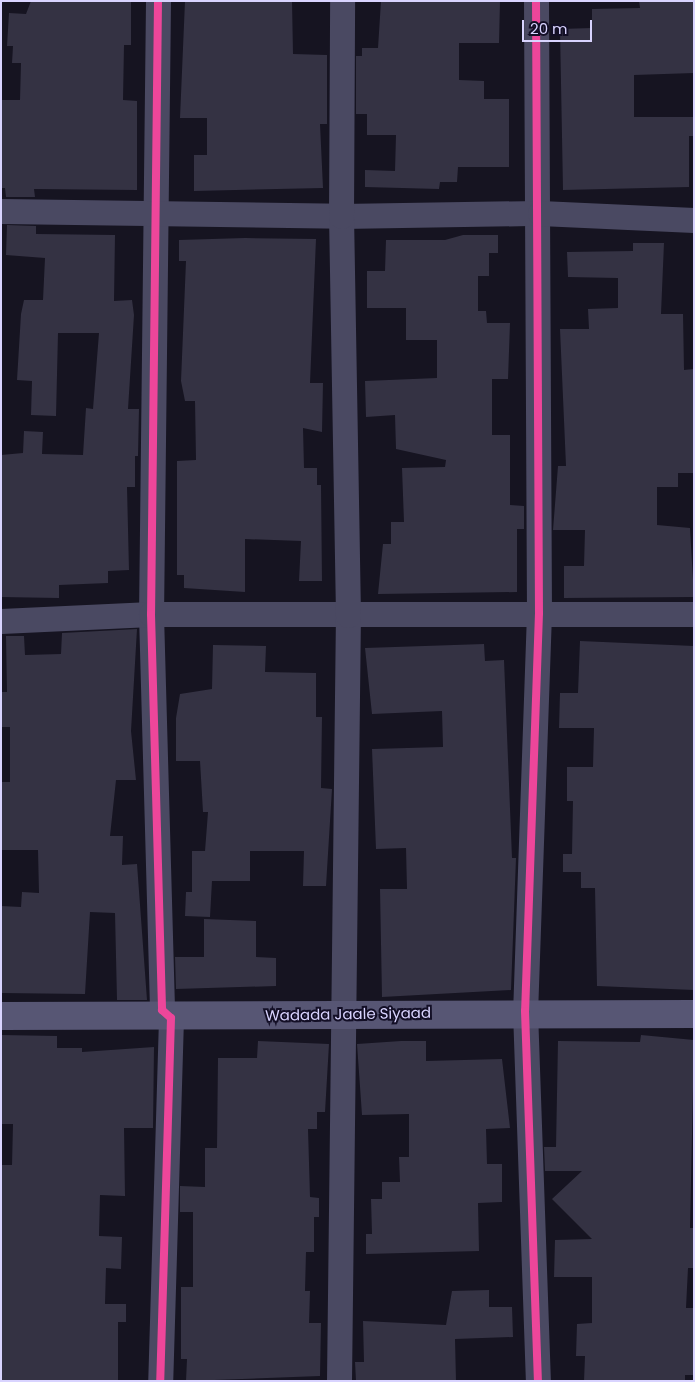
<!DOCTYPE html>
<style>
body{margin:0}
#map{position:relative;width:695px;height:1382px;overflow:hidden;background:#161421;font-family:Poppins,sans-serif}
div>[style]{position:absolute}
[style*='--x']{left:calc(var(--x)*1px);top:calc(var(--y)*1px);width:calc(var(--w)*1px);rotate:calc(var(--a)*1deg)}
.building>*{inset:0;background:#343243}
.minor>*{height:25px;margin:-12.5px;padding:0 12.5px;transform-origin:12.5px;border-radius:12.5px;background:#4a4962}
.secondary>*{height:28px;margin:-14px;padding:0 14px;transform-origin:14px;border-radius:14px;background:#575674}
.cycleway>*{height:8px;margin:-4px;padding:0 4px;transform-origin:4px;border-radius:4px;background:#ed469a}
span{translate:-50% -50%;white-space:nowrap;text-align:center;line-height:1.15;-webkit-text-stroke:4px #130f26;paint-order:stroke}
.street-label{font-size:15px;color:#d9d4ff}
.frame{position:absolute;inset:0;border:2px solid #d9d4ff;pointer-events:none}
.scale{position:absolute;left:522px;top:20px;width:70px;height:22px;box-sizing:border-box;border:2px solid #d9d4ff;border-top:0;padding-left:6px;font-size:15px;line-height:18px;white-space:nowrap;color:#d9d4ff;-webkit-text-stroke:4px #130f26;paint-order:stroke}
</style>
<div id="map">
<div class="building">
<i style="clip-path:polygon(31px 1px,131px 1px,131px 45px,124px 45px,123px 100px,137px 101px,137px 190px,34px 189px,35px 197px,6px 197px,5px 188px,1px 188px,1px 100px,20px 100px,21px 63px,12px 63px,13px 46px,7px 46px,9px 13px,26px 14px)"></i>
<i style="clip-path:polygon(185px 1px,292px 1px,293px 54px,327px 55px,327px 124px,320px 124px,323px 188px,194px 191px,194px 155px,207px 155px,207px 118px,180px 118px)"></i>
<i style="clip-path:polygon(381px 1px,500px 1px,499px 43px,459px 43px,459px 80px,484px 81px,484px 99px,509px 99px,509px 167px,458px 167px,457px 182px,440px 182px,439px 189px,365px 187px,365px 170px,395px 171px,396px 135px,367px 135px,367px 114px,356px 114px,356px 56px,362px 56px,362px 48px,378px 48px)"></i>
<i style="clip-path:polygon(639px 1px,694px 1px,694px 73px,634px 75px,634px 117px,694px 117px,694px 136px,689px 136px,689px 187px,563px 190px,560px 29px,592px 28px,592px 9px,640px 8px)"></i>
<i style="clip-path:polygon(7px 225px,36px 226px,36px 234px,115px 235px,114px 301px,132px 300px,134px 315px,128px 409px,139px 409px,138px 456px,135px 456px,135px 487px,127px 487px,129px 570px,108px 571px,108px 583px,59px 585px,59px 598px,1px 597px,1px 455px,23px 453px,24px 431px,43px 432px,42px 454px,83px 455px,86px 408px,93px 409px,99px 333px,58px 333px,56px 416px,31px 415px,32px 381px,17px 380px,21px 314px,24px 300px,43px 300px,45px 258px,6px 255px)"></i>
<i style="clip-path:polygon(463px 235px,498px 235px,498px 253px,489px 253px,489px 276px,478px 276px,478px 311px,486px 311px,487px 323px,510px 323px,508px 379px,492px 379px,492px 435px,510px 435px,510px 505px,524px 506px,524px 529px,517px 529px,517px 592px,378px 594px,383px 544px,391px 544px,391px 522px,404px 522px,402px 468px,445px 467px,446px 460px,396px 449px,395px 415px,366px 417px,365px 381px,437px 378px,437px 340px,406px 340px,406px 308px,367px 308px,367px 271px,385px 271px,386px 240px,445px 240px)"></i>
<i style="clip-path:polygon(245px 238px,316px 239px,310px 383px,323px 383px,322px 432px,303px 428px,304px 468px,317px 468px,317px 485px,321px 485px,322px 581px,299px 581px,301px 541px,245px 539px,245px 592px,184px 588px,184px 575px,177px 575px,177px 461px,196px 460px,195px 401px,185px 401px,181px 381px,186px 261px,179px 261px,179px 240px)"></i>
<i style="clip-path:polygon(633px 243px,664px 243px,661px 314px,683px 314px,684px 370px,694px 369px,694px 473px,678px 473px,678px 487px,657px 487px,657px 525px,690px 528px,694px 597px,564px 598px,564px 566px,584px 566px,585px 530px,553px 530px,558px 466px,566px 466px,560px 329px,589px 329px,588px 309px,618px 308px,618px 278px,568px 277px,567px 252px,633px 251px)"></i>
<i style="clip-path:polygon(137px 629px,131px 731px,136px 780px,116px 780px,110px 836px,123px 836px,122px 865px,137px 864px,147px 1000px,117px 1000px,115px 913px,90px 912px,85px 994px,1px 993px,1px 906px,21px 907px,22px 892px,39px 893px,38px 850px,1px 850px,1px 782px,10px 782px,10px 727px,1px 727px,1px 692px,7px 692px,6px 636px,24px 636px,25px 655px,61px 654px,62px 633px)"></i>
<i style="clip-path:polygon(580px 641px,694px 646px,694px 990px,597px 986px,595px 888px,581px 888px,581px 872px,563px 872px,563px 854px,572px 854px,573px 801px,567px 801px,567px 767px,593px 767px,594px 728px,559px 728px,560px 693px,578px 693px)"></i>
<i style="clip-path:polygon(484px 644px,485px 661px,504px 660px,512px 858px,516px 858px,511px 990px,382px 997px,380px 889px,407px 889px,406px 848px,376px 849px,372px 749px,443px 747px,442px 711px,372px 714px,365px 648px)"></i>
<i style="clip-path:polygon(213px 645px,266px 646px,265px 672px,316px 673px,316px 717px,322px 717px,321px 788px,332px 789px,326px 886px,303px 886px,304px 851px,250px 851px,250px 881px,212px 881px,210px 917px,185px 916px,186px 892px,192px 892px,192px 851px,205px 851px,208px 812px,203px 812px,200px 761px,176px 761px,176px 718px,180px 694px,212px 689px)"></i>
<i style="clip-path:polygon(204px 919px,256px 921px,256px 957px,276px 958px,276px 986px,176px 989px,175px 957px,204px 957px)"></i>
<i style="clip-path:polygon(1px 1035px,57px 1036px,57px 1048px,82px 1048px,82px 1052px,154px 1047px,153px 1128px,124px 1128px,125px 1196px,100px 1195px,99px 1236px,122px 1237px,121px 1269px,106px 1268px,105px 1304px,126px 1304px,126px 1322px,118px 1322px,118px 1381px,1px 1381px,1px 1165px,12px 1165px,13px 1124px,1px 1124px)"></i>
<i style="clip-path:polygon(641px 1035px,694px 1040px,690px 1228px,694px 1228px,694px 1268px,688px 1268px,686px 1308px,694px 1308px,694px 1375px,685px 1375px,685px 1381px,584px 1381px,585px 1356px,576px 1356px,577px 1324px,592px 1323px,592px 1277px,554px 1277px,555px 1240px,592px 1239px,552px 1199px,582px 1171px,545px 1171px,544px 1147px,556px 1147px,558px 1041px,640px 1042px)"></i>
<i style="clip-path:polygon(258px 1041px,329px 1044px,325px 1112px,317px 1112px,317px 1129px,308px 1129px,310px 1197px,319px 1198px,319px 1217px,314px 1217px,314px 1252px,306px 1252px,305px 1291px,310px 1291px,309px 1323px,321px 1323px,320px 1376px,186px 1381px,187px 1359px,181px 1359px,181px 1287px,193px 1287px,193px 1212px,180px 1212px,180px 1186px,205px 1187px,205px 1148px,217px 1148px,218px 1058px,257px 1058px)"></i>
<i style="clip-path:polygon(401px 1041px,426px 1041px,426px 1061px,502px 1059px,510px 1128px,486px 1129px,487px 1164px,502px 1164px,502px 1202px,478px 1203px,479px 1251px,366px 1254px,366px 1234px,372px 1234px,371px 1199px,382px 1199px,382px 1182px,400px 1182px,399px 1157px,409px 1157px,409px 1114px,362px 1115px,357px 1044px)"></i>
<i style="clip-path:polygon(489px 1290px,489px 1307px,512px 1307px,513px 1337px,455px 1339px,456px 1381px,356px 1381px,355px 1362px,364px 1362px,363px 1321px,446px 1325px,452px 1291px)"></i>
</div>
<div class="minor">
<i style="--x:158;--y:1;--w:613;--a:90.65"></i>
<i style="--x:151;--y:614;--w:396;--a:88.4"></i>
<i style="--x:162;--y:1010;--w:12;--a:42"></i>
<i style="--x:171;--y:1018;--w:363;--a:91.7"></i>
<i style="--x:536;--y:1;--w:612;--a:89.72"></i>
<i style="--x:539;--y:613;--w:398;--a:92"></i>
<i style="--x:525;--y:1011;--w:370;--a:88"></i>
<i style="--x:1;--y:211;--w:340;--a:0.8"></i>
<i style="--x:341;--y:216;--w:199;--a:-0.9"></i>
<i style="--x:540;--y:213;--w:154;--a:2.6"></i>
<i style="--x:1;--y:621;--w:150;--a:-2.7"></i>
<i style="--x:151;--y:614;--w:543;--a:0"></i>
<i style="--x:339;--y:1381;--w:766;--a:-89.33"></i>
<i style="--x:348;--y:615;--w:399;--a:-91"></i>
<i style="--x:341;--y:216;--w:215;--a:-89.7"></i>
</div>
<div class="secondary">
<i style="--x:1;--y:1016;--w:693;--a:-0.17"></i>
</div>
<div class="cycleway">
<i style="--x:158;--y:1;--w:613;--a:90.65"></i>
<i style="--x:151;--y:614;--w:396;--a:88.4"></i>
<i style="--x:162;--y:1010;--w:12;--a:42"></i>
<i style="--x:171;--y:1018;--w:363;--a:91.7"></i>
<i style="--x:536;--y:1;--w:612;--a:89.72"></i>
<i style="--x:539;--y:613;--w:398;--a:92"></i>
<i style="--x:525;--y:1011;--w:370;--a:88"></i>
</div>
<div class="street-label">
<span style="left:348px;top:1014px;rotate:-1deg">Wadada Jaale Siyaad</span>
</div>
<div class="frame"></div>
<div class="scale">20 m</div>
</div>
